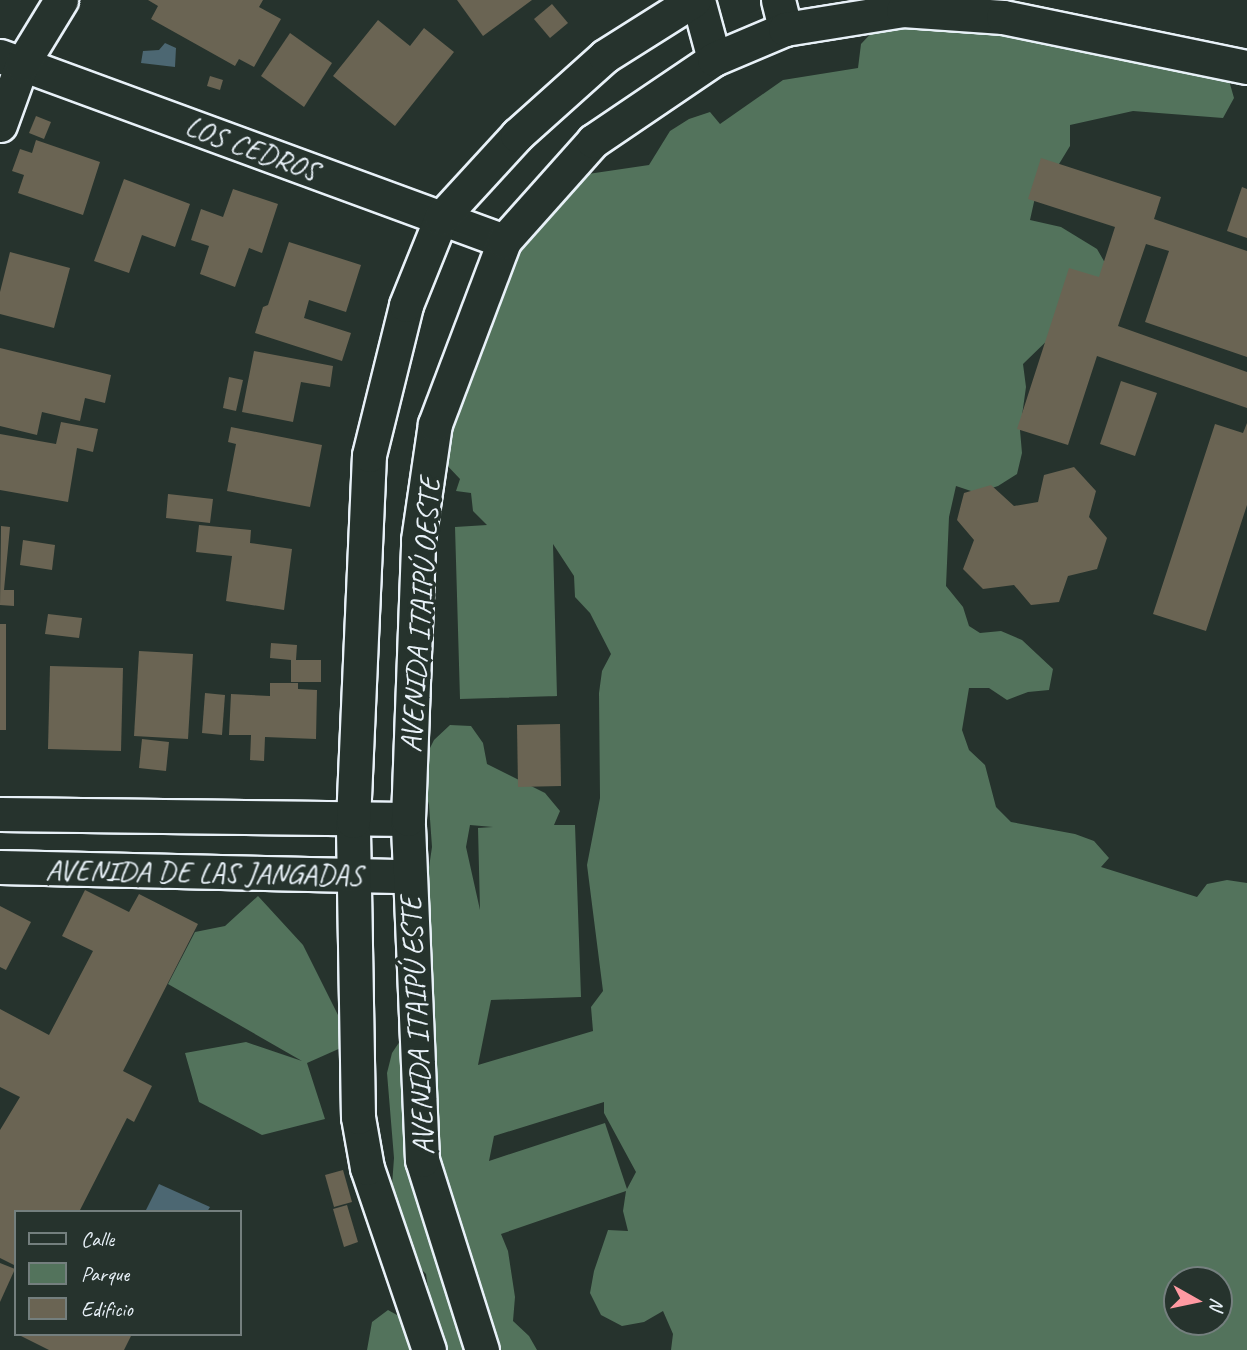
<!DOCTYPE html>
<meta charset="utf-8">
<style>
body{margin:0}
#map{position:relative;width:1247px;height:1350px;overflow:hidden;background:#26332d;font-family:Caveat,sans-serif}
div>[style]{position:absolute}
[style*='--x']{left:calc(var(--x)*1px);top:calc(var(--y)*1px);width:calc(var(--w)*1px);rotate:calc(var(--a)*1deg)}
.green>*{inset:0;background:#53735c}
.water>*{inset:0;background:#4c6772}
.building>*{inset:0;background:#6a6453}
.roads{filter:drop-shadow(2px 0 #e8f1f8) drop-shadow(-2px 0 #e8f1f8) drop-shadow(0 2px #e8f1f8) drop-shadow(0 -2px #e8f1f8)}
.minor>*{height:33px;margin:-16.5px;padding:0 16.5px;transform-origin:16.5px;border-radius:16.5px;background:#26332d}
span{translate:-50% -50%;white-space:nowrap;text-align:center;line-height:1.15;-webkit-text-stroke:7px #26332d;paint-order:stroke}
.street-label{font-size:30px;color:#e8f1f8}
.legend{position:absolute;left:14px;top:1210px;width:228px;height:126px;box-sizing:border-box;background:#26332d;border:2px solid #747f7e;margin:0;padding:9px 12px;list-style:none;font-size:21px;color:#e8f1f8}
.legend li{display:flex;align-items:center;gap:14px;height:35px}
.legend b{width:35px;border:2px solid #747f7e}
.north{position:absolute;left:1163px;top:1266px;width:70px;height:70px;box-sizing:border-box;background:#26332d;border:2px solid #747f7e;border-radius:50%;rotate:99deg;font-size:19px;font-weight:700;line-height:28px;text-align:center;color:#e8f1f8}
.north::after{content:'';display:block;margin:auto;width:24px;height:32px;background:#ff9aa2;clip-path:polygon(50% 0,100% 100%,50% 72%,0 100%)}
</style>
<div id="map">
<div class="green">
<i style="clip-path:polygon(evenodd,980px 24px,1228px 77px,1234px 98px,1223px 118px,1133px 111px,1070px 125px,1070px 146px,1059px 164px,1040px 175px,1030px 220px,1061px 227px,1097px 249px,1108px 268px,1057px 331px,1023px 364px,1026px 387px,1020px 430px,1022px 453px,1017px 474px,998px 486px,977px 493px,956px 486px,949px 517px,946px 586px,963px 607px,969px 626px,980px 633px,1001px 631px,1022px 640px,1053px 669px,1049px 690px,1028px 692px,1007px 700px,989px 688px,969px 688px,962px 730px,969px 750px,985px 765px,996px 807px,1011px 822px,1075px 834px,1094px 841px,1109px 858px,1101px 867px,1197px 897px,1207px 884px,1227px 880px,1247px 883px,1247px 1350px,671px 1350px,673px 1334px,663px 1311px,644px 1322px,622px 1326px,601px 1315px,590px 1293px,594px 1271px,608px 1230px,628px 1231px,623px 1211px,626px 1191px,501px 1234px,508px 1251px,515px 1297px,513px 1321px,529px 1336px,537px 1350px,367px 1350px,372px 1322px,388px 1310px,406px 1320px,431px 1309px,426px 1274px,410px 1258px,391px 1199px,394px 1158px,387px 1073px,392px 1053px,404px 1035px,432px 847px,429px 805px,423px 782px,425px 758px,434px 740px,450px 725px,471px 726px,483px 743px,487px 764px,545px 793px,560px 811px,554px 825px,575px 825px,581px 997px,491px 1000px,478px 1065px,593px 1031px,591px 1007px,603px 991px,587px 865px,600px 798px,599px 693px,602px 671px,611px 654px,590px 613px,575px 597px,574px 576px,553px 544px,557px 696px,460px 699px,455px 527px,487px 525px,473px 511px,471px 493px,456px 491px,460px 479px,442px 460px,497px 244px,588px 174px,649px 165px,670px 131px,689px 119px,710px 112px,720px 124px,783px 80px,858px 68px,861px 44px,876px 28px,980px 24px,470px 825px,493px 827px,478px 828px,480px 910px,466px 847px,470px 825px,980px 24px,604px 1102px,604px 1113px,636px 1172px,627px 1189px,605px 1123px,489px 1161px,494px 1136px,604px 1102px,980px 24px,1177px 1280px,1219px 1280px,1219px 1322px,1177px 1322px,1177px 1280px)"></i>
<i style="clip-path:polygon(258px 896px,303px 945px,352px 1043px,307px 1063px,325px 1119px,262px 1135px,199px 1102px,185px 1053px,246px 1042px,302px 1061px,168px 984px,195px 932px,225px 926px)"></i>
</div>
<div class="water">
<i style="clip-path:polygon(165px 43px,176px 48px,175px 67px,141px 63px,143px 51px,159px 50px)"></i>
<i style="clip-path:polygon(159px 1184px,210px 1207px,207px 1212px,145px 1212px)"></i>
</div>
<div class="building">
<i style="clip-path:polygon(148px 0,263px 0,259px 7px,281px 19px,254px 67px,239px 59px,235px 66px,151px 19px,158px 6px)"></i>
<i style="clip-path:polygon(457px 0,532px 0,483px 36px)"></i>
<i style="clip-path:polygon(552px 4px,568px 23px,550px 38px,534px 19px)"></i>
<i style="clip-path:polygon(378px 20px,410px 46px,424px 28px,454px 52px,395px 126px,333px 76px)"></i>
<i style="clip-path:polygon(290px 33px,332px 63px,304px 107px,261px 76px)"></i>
<i style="clip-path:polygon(210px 76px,223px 80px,220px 90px,207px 86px)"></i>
<i style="clip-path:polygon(36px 116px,51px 122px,44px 139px,29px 133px)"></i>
<i style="clip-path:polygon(36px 140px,100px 162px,83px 215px,18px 193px,24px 175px,12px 171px,20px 149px,32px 153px)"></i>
<i style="clip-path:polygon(1041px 158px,1161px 197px,1154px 219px,1247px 251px,1247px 357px,1145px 322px,1169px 251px,1146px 244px,1118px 326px,1247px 372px,1247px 408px,1097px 356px,1068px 445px,1017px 429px,1069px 268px,1099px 277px,1115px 227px,1028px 199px)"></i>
<i style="clip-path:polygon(124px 179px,190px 204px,175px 247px,142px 235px,129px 273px,94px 261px)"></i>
<i style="clip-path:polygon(1242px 187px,1247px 189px,1247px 238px,1227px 231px)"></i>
<i style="clip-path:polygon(233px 189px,278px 204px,262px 253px,249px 248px,235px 287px,200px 274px,209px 246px,191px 240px,201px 209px,223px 217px)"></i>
<i style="clip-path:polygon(289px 242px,361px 265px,346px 312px,309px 300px,304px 318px,351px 333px,342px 361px,255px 333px,263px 307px,268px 305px)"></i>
<i style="clip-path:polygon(10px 252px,70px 268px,54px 328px,0 314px,0 292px)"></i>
<i style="clip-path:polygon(0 348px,111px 375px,105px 403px,85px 398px,80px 421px,42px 412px,37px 435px,0 426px)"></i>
<i style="clip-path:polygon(254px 351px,333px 366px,330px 387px,301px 382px,293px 422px,242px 412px)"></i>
<i style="clip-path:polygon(229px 377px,243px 380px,236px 411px,223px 408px)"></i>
<i style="clip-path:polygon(1121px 381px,1157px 393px,1135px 456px,1100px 444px)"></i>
<i style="clip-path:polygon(61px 422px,98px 429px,93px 452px,77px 448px,68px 502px,0 490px,0 434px,56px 444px)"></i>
<i style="clip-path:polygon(1247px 423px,1247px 505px,1206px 631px,1153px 614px,1215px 424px,1243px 433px)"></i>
<i style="clip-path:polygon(231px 427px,322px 445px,310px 507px,227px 491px,236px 444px,228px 442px)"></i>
<i style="clip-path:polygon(1074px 467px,1096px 491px,1089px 517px,1107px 538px,1097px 569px,1068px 576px,1059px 602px,1031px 605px,1014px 585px,983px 589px,963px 569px,974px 540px,957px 520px,964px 493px,991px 485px,1014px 506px,1038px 502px,1044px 475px)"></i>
<i style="clip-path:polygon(168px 494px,213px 499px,210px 523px,166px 518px)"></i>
<i style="clip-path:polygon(199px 525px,251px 530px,250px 543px,292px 549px,284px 610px,226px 601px,232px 556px,196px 552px)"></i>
<i style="clip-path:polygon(1px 526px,10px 527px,4px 590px,14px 590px,14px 606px,0 605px)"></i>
<i style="clip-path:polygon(23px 540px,55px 545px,52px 570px,20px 565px)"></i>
<i style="clip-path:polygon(48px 614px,82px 618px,79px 638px,45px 634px)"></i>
<i style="clip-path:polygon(0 624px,6px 624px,6px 730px,0 730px)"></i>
<i style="clip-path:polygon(271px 643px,297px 645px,296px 660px,321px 660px,321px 682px,291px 682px,291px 660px,270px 658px)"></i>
<i style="clip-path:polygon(139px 651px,193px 654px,188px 739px,134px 736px)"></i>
<i style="clip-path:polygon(50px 666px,123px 668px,121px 751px,48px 749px)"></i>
<i style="clip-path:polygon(270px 683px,298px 683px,298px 689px,317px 690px,316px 739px,265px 737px,264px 761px,250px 760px,251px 735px,229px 735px,231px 694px,270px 696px)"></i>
<i style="clip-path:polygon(205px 693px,225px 695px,222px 735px,202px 733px)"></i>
<i style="clip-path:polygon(560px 724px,561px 786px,518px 787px,517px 725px)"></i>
<i style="clip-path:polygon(142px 739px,169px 742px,166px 771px,139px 768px)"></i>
<i style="clip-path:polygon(85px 890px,129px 912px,139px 894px,198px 924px,123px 1071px,152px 1086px,134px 1122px,127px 1118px,79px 1212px,16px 1212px,16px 1266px,0 1258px,0 1130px,20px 1097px,0 1087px,0 1009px,49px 1035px,93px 951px,62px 936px)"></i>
<i style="clip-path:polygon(0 906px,31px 922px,6px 970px,0 967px)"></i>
<i style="clip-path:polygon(343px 1170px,352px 1202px,334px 1207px,325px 1175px)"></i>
<i style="clip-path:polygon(347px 1205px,358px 1242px,344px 1247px,333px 1209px)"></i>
<i style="clip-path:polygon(0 1263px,15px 1269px,0 1302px)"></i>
<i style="clip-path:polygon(17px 1334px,132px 1334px,124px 1350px,49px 1350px)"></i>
</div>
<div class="roads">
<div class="minor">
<i style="--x:698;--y:0;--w:61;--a:74.8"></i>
<i style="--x:778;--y:0;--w:30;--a:76"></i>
<i style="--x:0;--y:56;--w:537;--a:20.16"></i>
<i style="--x:0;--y:125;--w:65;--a:-70.2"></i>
<i style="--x:22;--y:64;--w:75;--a:-58.6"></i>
<i style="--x:0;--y:814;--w:408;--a:0.7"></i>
<i style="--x:0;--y:867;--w:408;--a:1.3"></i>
<i style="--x:429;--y:1350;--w:192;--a:-108.8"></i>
<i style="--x:367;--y:1168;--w:52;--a:-100"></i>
<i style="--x:358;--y:1117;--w:296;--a:-91"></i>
<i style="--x:353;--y:821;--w:366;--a:-87.5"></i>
<i style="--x:369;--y:455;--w:154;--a:-76.1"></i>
<i style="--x:406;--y:305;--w:94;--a:-68.1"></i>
<i style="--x:441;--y:218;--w:113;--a:-47.5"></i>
<i style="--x:517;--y:135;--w:118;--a:-41.9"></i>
<i style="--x:605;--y:56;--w:105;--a:-32.2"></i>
<i style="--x:482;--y:1350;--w:199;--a:-107.5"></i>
<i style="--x:422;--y:1160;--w:341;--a:-92.4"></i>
<i style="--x:408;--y:819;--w:279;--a:-87.9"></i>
<i style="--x:418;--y:540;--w:117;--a:-81.7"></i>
<i style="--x:435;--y:424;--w:196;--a:-69.3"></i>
<i style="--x:504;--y:241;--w:134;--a:-48.3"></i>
<i style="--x:593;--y:141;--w:146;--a:-34.1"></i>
<i style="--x:714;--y:59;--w:77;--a:-22.9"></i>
<i style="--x:785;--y:29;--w:120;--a:-9.1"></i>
<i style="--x:903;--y:10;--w:100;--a:4"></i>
<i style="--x:1003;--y:17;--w:249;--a:11.6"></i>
</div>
</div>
<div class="street-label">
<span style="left:252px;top:148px;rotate:20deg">LOS CEDROS</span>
<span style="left:420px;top:615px;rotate:-86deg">AVENIDA ITAIPÚ OESTE</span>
<span style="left:204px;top:872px;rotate:1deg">AVENIDA DE LAS JANGADAS</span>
<span style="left:417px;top:1026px;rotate:-93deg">AVENIDA ITAIPÚ ESTE</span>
</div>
<ul class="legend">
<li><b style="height:9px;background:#26332d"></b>Calle</li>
<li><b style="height:19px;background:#53735c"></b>Parque</li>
<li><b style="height:19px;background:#6a6453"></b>Edificio</li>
</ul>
<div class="north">N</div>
</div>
